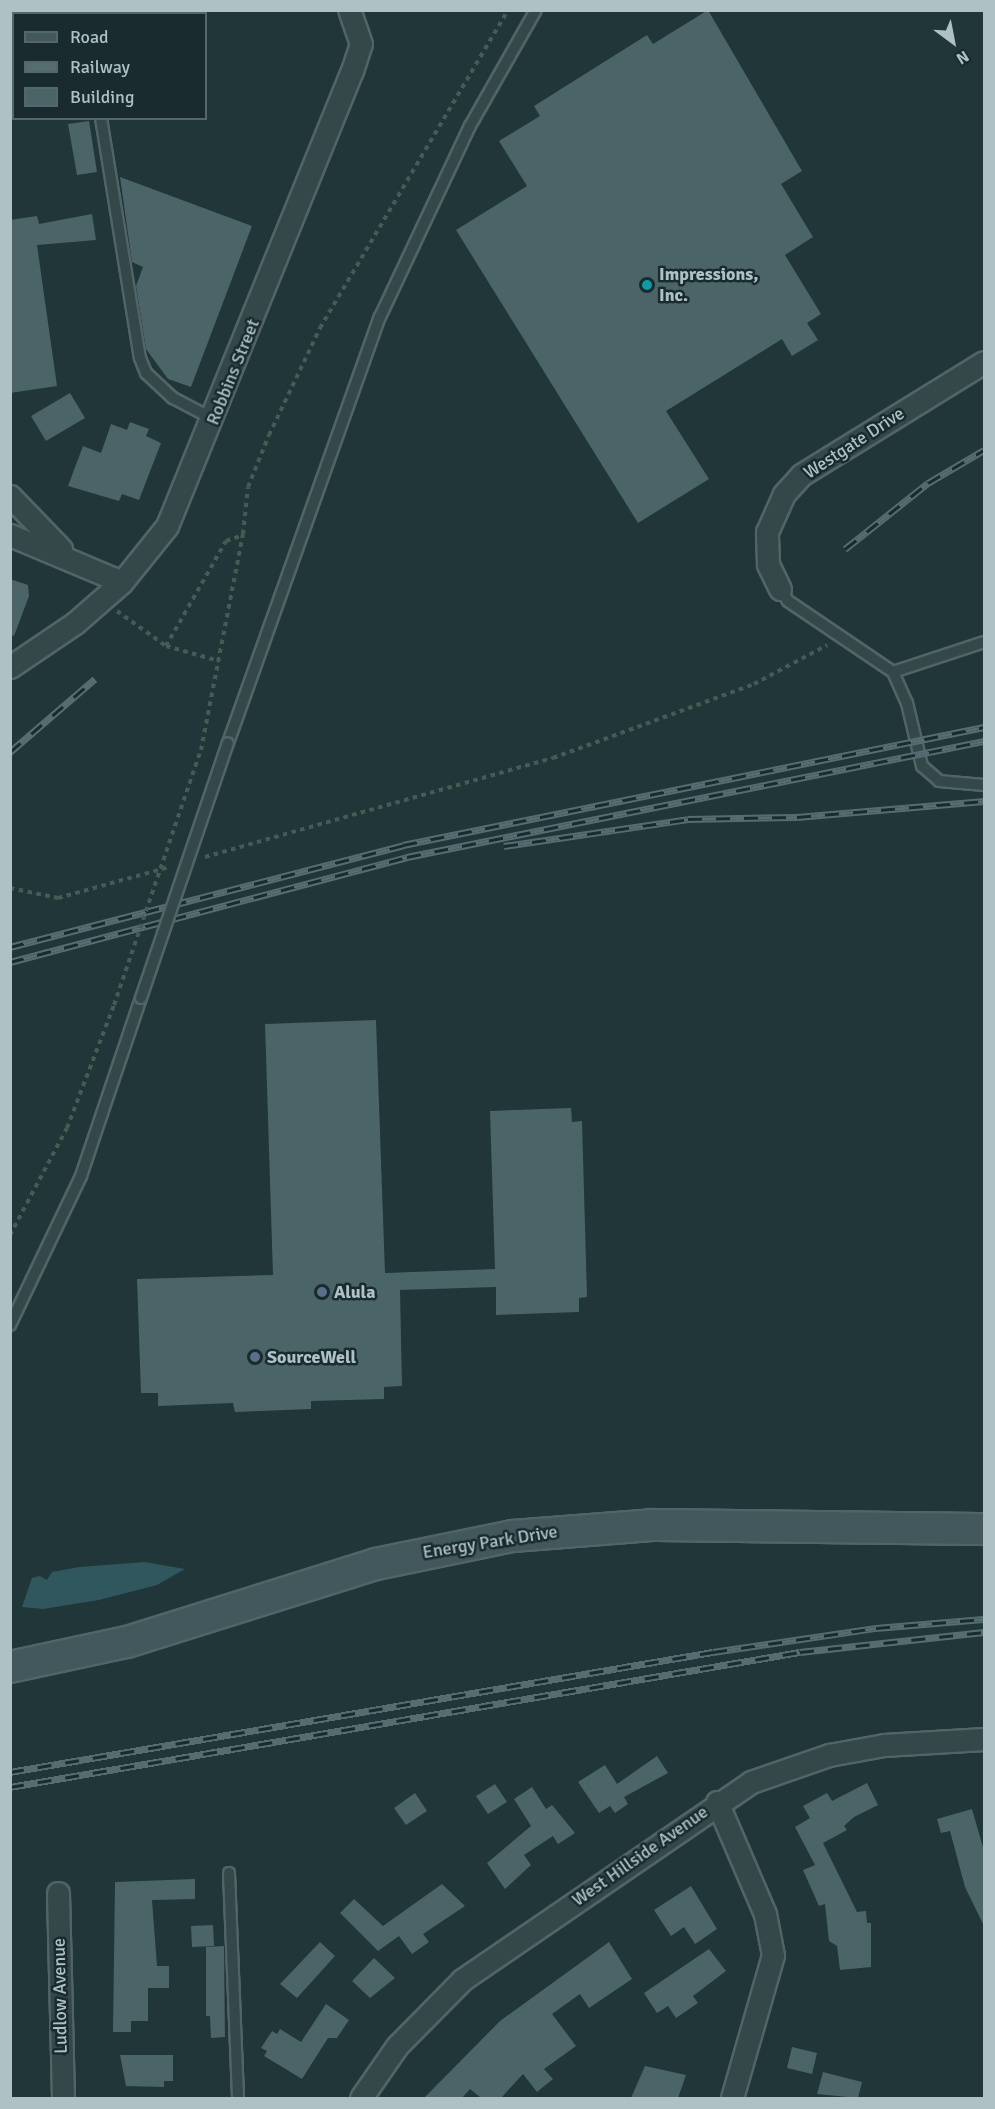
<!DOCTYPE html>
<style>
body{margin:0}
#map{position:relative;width:995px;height:2109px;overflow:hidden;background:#203639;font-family:Signika,sans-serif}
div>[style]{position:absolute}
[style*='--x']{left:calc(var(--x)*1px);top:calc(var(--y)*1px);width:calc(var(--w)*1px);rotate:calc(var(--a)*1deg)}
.water>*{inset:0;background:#30575d}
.building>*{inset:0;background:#4b6468}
.path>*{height:4px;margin-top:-2px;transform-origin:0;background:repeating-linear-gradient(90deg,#445c53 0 4.5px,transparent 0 9px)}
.roads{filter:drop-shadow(2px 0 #516467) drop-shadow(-2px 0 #516467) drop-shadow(0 2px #516467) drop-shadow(0 -2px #516467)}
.lane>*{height:10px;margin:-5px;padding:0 5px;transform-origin:5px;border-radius:5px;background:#344749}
.street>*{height:21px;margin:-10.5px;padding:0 10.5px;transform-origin:10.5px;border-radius:10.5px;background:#344749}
.secondary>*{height:30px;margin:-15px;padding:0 15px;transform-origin:15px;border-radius:15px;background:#42585d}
.rail>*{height:7px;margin-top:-3.5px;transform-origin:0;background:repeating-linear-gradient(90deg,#192b2e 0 14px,#556d71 0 28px);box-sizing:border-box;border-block:2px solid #556d71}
.path-bridge>*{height:4px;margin-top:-2px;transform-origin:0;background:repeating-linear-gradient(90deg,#445c53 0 4.5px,transparent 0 9px)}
.bridges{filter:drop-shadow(2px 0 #516467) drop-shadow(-2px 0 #516467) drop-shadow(0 2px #516467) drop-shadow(0 -2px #516467)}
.lane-bridge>*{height:10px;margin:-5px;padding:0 5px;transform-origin:5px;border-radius:5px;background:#344749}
.dots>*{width:16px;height:16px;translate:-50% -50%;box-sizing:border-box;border:3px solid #192b2e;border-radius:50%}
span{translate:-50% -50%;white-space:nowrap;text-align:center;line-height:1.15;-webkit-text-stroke:5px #192b2e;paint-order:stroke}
.poi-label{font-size:18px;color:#aec2c6;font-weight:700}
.left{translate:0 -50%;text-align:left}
.street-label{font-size:18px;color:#aec2c6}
.frame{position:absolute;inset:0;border:12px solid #aec2c6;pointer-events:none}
.legend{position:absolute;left:12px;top:12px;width:195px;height:108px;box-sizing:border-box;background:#192b2e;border:2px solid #55676b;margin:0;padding:8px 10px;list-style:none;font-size:18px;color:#aec2c6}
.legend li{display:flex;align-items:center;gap:12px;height:30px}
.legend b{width:30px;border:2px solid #55676b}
.north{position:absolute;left:923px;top:12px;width:60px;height:60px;-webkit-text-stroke:4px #192b2e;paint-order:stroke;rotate:148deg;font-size:16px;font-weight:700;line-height:24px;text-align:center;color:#aec2c6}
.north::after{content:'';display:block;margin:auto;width:21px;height:27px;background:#aec2c6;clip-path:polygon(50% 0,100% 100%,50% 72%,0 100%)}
</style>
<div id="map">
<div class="water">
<i style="clip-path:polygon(145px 1562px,185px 1569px,157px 1585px,99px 1600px,43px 1609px,22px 1607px,32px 1578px,40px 1576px,47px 1580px,52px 1572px,79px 1567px)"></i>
</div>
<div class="building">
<i style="clip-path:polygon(708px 10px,802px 171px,781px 184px,813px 237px,785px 255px,821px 314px,807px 323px,818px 340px,792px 356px,782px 339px,666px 411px,709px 479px,638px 523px,456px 230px,527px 186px,499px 141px,540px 116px,534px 106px,647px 35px,653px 44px)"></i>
<i style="clip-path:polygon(89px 121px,97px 172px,77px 175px,68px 124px)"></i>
<i style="clip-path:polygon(120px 177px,252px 226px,191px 387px,168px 379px,146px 349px,136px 286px,143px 267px,132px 262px)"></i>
<i style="clip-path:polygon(92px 214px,96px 240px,37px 245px,57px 386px,10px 393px,10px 220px,37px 216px,39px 224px)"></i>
<i style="clip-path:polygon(70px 393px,85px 418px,46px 441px,31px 416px)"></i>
<i style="clip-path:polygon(130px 422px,149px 429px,146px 436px,161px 443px,139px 500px,122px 494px,119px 501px,68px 486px,83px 446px,101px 453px,111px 424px,127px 430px)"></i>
<i style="clip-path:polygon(10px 579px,28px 585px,29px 596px,14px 636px,10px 635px)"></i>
<i style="clip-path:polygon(376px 1020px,385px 1273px,495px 1269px,490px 1111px,571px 1108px,572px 1122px,582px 1121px,587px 1297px,579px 1298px,579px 1312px,496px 1315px,496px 1287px,400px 1290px,402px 1386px,384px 1387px,384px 1399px,311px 1401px,311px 1409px,235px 1412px,233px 1403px,158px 1406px,158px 1393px,141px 1393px,137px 1279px,273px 1275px,265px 1024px)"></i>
<i style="clip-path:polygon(657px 1756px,668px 1773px,624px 1797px,628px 1804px,615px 1813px,610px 1806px,599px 1813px,578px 1782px,605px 1765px,617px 1784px)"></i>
<i style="clip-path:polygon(867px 1783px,878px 1805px,854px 1817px,844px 1826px,847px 1830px,823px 1843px,857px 1912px,866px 1911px,867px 1923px,871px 1923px,871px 1967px,840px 1970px,837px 1946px,829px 1941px,825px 1904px,819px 1906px,803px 1870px,815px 1865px,795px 1827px,810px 1818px,803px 1806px,827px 1793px,832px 1801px)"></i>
<i style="clip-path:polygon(495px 1784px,507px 1802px,488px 1814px,476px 1796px)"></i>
<i style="clip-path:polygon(532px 1787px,546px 1809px,552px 1805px,575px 1833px,558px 1844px,553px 1836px,524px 1855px,531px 1865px,505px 1889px,487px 1863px,531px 1826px,514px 1799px)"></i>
<i style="clip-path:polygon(415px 1793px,427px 1811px,406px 1825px,394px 1808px)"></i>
<i style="clip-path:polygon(972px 1809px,984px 1851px,984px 1926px,965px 1887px,950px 1831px,941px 1833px,937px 1819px)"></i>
<i style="clip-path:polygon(195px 1879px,195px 1899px,152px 1900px,157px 1966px,169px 1966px,169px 1988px,148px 1988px,148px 2021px,131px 2021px,131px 2032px,113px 2032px,115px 1882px)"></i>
<i style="clip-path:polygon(442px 1884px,465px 1906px,423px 1934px,429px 1942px,412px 1954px,399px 1936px,378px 1951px,340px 1913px,354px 1899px,383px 1926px)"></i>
<i style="clip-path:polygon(691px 1886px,717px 1929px,695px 1944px,684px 1927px,671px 1936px,654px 1910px)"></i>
<i style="clip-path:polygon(213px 1925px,214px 1946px,192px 1947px,191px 1926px)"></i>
<i style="clip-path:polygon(320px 1942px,335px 1956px,297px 1998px,280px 1984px)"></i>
<i style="clip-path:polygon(609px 1942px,632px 1979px,589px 2008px,580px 1994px,552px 2014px,576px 2046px,544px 2069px,553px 2079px,537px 2092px,523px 2074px,501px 2098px,481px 2098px,470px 2089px,462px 2098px,424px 2098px,500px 2021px)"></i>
<i style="clip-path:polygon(224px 1946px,225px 2037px,211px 2038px,210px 2016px,206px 2016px,206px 1947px)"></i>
<i style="clip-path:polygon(709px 1949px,726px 1971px,693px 1996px,698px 2003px,676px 2018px,668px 2006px,657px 2013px,644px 1993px)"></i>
<i style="clip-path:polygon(374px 1958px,395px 1978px,370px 1998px,352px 1981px)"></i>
<i style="clip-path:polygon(326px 2004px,349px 2020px,337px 2038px,328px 2038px,302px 2079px,264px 2056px,267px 2051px,261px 2048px,272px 2031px,277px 2034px,280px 2029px,301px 2042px)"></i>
<i style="clip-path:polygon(792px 2047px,817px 2053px,812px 2074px,787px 2068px)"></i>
<i style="clip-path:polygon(120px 2055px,173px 2055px,173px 2081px,164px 2081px,164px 2087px,126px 2086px)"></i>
<i style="clip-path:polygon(645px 2066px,686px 2075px,678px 2098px,631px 2098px)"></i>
<i style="clip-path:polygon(823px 2072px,862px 2082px,858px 2098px,817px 2094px)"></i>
</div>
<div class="path">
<i style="--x:117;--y:611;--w:60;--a:35.5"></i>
<i style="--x:166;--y:646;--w:121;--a:-60.3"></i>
<i style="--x:226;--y:541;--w:18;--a:-19"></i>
<i style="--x:166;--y:646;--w:55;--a:15.8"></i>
<i style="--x:201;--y:750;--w:220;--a:-79"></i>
<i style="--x:243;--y:534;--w:47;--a:-83.9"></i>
<i style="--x:248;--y:487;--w:56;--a:-68"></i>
<i style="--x:269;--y:435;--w:119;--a:-64.5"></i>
<i style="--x:320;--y:328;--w:369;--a:-59.4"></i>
<i style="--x:205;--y:857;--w:362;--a:-15.9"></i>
<i style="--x:553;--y:758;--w:214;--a:-20.2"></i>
<i style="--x:754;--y:684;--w:83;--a:-28.1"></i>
<i style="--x:10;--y:888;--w:49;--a:11.8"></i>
<i style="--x:58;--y:898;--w:115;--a:-15.6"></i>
<i style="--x:10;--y:1235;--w:121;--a:-62"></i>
<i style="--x:67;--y:1128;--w:132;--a:-69.1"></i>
</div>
<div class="roads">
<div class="lane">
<i style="--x:78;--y:10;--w:4;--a:63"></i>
<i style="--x:101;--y:118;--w:243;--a:80.8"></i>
<i style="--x:140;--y:358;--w:16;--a:68"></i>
<i style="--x:146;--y:373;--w:37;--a:43"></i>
<i style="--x:173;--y:398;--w:45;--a:27.7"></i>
<i style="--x:780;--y:589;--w:14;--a:56"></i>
<i style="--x:788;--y:601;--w:127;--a:34.1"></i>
<i style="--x:893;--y:672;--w:34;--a:66"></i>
<i style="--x:907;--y:703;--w:65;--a:76.6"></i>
<i style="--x:922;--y:766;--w:23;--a:41"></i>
<i style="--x:939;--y:781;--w:45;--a:5.1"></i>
<i style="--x:893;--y:672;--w:96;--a:-18.2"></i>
<i style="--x:228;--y:743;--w:452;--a:-70.4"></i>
<i style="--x:380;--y:317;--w:211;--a:-64.8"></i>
<i style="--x:470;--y:126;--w:133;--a:-60.4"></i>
<i style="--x:10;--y:1325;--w:165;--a:-64.5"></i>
<i style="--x:81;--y:1176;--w:188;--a:-71.4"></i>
<i style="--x:229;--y:1873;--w:225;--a:87.7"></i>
</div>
<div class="street">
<i style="--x:10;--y:496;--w:74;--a:46.1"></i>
<i style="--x:10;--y:535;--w:121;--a:22.8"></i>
<i style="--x:780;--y:589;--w:28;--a:-116"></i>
<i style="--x:768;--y:564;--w:32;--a:-92"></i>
<i style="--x:767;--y:532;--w:42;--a:-65.9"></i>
<i style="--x:784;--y:494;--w:25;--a:-48"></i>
<i style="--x:801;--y:475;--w:215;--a:-31.7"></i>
<i style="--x:10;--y:667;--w:78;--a:-34.1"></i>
<i style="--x:75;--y:623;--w:62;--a:-41.1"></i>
<i style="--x:122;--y:582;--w:72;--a:-51.2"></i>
<i style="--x:167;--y:526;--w:491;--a:-67.9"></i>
<i style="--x:352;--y:71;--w:28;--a:-72"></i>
<i style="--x:361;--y:44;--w:36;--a:-109"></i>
<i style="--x:717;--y:1802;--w:122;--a:66.8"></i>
<i style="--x:765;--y:1914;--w:42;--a:79"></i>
<i style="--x:773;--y:1955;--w:149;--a:106"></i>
<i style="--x:58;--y:1893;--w:205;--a:88.6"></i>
<i style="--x:361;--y:2098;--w:63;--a:-55.3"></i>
<i style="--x:397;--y:2046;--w:93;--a:-45.4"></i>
<i style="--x:462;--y:1980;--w:350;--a:-34.4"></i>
<i style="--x:751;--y:1782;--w:83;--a:-19.1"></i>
<i style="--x:829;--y:1755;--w:56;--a:-10.3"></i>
<i style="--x:884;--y:1745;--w:100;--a:-3.4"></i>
</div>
<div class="secondary">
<i style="--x:10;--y:1667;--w:120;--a:-12.1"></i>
<i style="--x:127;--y:1642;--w:261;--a:-17.4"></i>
<i style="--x:376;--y:1564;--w:140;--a:-11.6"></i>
<i style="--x:513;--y:1536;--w:139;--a:-4.5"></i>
<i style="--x:652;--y:1525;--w:332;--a:0.7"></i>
</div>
</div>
<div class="rail">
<i style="--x:845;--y:549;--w:106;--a:-38.5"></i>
<i style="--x:928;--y:483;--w:65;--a:-30.5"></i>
<i style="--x:10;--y:752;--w:112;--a:-40.7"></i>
<i style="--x:504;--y:846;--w:186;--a:-8.3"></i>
<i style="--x:688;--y:819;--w:109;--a:-1.1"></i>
<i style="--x:797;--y:817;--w:188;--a:-4.9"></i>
<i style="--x:10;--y:947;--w:406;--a:-14.5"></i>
<i style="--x:403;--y:845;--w:593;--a:-11.48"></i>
<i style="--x:10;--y:962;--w:411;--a:-14.8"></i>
<i style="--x:407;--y:857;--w:589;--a:-11.37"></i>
<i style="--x:10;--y:1772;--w:713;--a:-9.69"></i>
<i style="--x:713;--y:1652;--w:165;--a:-8.4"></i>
<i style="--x:876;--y:1628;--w:108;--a:-4.8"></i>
<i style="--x:10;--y:1787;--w:801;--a:-9.7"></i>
<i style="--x:800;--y:1652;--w:185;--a:-6.2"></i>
</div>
<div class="path-bridge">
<i style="--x:114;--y:1005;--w:269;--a:-71.2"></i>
</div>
<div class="bridges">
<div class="lane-bridge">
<i style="--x:141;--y:998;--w:269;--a:-71.2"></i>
</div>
</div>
<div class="dots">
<i style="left:647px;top:285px;background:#0f9aa8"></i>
<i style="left:322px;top:1292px;background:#5c6f8a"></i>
<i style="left:255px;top:1357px;background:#5c6f8a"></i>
</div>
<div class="poi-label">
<span class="left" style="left:659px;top:285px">Impressions,<br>Inc.</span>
<span class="left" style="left:334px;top:1292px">Alula</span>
<span class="left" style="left:267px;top:1357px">SourceWell</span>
</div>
<div class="street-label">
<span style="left:233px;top:372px;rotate:-68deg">Robbins Street</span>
<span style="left:854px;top:443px;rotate:-33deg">Westgate Drive</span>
<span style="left:490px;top:1542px;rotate:-9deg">Energy Park Drive</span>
<span style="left:640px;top:1856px;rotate:-35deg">West Hillside Avenue</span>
<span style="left:60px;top:1996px;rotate:-91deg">Ludlow Avenue</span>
</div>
<div class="frame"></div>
<ul class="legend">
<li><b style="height:8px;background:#42585d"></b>Road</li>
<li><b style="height:8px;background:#556d71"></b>Railway</li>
<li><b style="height:16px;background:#4b6468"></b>Building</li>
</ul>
<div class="north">N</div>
</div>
